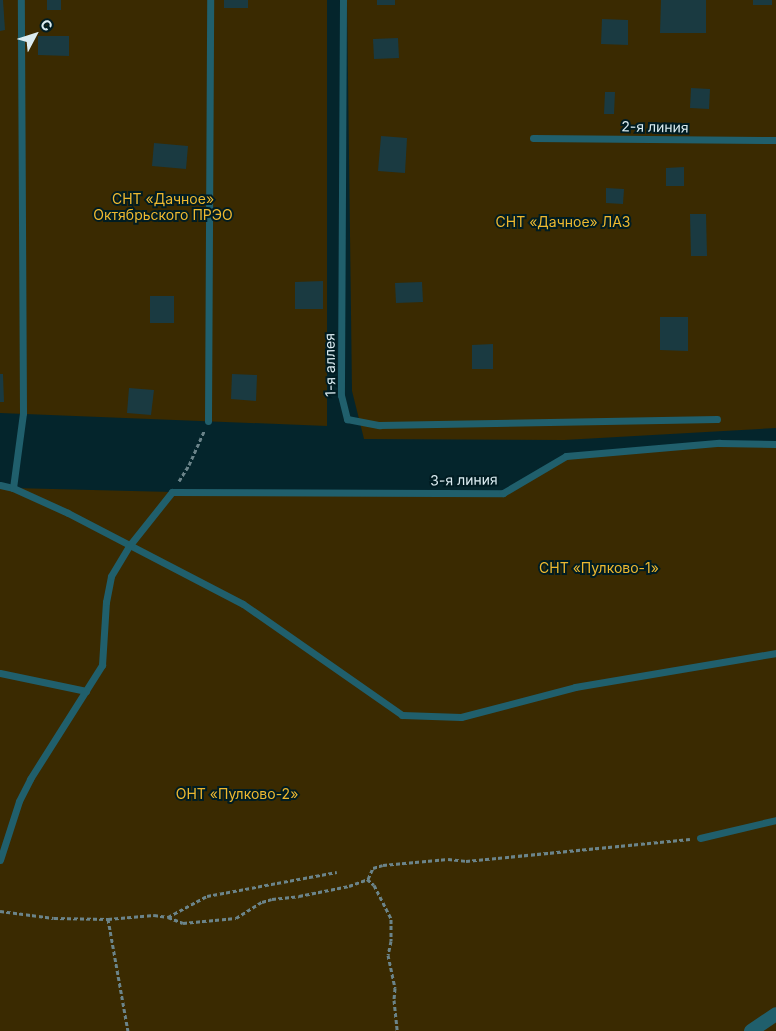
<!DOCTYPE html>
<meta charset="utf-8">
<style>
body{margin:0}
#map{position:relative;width:776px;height:1031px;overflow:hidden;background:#04252c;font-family:Inter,sans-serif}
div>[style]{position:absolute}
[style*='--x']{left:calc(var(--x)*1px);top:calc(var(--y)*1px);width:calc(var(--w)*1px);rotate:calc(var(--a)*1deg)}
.green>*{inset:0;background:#3a2a01}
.building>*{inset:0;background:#1a3a41}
.path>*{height:3px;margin-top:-1.5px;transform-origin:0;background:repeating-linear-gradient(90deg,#6b848a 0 4px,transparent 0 6.5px)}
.lane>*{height:7px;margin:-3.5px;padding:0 3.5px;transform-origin:3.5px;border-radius:3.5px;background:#205f6c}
.street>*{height:14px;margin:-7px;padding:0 7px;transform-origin:7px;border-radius:7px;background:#205f6c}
span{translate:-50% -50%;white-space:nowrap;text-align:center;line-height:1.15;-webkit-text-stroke:4px #001c22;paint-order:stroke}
.street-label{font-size:14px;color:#dbecf1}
.park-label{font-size:14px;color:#edb830}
.north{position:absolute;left:10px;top:10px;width:50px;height:50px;-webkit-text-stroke:4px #001c22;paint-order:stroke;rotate:50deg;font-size:14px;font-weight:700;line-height:20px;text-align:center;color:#dbecf1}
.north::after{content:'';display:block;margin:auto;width:18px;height:22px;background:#dbecf1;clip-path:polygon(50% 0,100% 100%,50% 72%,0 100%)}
</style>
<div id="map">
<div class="green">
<i style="clip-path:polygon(0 0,327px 0,327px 426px,0 413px)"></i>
<i style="clip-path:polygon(347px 0,776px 0,776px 428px,564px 440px,364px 439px,352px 391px)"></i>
<i style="clip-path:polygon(776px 444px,776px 1031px,0 1031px,0 485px,13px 488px,172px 492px,503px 493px,566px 456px,641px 450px)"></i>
</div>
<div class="building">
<i style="clip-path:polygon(0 0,3px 0,5px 30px,0 31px)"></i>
<i style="clip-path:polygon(47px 0,61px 0,61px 10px,47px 10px)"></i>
<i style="clip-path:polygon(224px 0,248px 0,248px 8px,224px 8px)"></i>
<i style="clip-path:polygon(377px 0,395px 0,395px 5px,377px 5px)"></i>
<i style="clip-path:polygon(661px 0,706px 0,706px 33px,660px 33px)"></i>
<i style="clip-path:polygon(753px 0,772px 0,772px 5px,753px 5px)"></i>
<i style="clip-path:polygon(602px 19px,628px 20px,628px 45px,601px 44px)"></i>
<i style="clip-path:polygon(38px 36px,69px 36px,69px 56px,38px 55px)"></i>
<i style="clip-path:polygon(398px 38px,399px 58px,374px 59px,373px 39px)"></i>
<i style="clip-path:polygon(691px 88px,710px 89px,709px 109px,690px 108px)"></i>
<i style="clip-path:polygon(605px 92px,615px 92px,614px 114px,604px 114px)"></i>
<i style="clip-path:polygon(381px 136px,407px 138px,405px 173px,378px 171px)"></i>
<i style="clip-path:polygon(154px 143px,188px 146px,186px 169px,152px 166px)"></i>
<i style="clip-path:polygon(684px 167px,684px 186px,666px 186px,666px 168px)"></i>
<i style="clip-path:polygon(606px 188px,624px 189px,623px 204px,606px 203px)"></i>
<i style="clip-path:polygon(690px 214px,706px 214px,707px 256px,691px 256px)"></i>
<i style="clip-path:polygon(323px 281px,323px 309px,295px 309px,295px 282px)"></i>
<i style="clip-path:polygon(422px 282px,423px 302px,396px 303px,395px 283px)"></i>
<i style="clip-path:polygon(150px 296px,174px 296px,174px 323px,150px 323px)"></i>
<i style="clip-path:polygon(660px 317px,688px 317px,688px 351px,660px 350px)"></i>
<i style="clip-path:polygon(493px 344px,493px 369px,472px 369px,472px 345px)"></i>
<i style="clip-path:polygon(0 374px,3px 374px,4px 402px,0 402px)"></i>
<i style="clip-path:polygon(232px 374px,257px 375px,256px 401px,231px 399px)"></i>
<i style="clip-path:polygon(129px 388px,154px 390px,151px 415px,127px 413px)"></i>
</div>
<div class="path">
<i style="--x:179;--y:481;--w:19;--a:-58"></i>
<i style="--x:189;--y:465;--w:37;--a:-66"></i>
<i style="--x:367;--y:879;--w:9;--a:41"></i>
<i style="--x:374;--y:885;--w:38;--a:63"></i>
<i style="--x:391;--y:919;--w:22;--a:90"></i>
<i style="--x:391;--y:941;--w:14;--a:102"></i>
<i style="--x:388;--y:955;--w:34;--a:78"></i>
<i style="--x:395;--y:988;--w:12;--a:95"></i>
<i style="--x:394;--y:1000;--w:31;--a:84"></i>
<i style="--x:0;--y:911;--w:54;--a:7.4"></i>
<i style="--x:54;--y:918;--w:54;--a:1.1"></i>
<i style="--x:108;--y:919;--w:46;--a:-5"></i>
<i style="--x:154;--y:915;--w:14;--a:8"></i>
<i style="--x:168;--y:917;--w:44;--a:-28.3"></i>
<i style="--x:207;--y:896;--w:132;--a:-10.5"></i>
<i style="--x:168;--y:917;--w:16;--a:22"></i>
<i style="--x:183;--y:923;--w:53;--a:-5.4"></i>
<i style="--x:236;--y:918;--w:31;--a:-32"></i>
<i style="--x:262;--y:902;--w:10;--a:-17"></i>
<i style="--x:272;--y:899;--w:27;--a:-6"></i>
<i style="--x:299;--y:896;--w:51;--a:-11.3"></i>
<i style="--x:349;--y:886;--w:20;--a:-20"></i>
<i style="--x:368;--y:879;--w:12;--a:-66"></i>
<i style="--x:373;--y:868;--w:10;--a:-17"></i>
<i style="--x:383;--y:865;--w:65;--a:-5.3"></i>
<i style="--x:448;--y:859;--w:18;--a:6"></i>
<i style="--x:466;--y:861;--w:225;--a:-5.6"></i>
<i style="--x:108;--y:919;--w:114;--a:79.9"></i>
</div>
<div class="lane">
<i style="--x:343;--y:0;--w:395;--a:90.3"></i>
<i style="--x:341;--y:395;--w:25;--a:76"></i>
<i style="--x:347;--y:419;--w:33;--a:11"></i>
<i style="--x:379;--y:425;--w:338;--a:-1"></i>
<i style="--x:533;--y:138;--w:243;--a:0.5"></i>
<i style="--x:208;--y:421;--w:421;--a:-89.7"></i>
<i style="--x:0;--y:485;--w:13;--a:13"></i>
<i style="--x:13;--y:488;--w:60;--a:24.4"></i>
<i style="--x:68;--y:513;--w:197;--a:27.5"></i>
<i style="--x:243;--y:604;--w:194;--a:34.9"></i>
<i style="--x:402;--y:715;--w:59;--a:1.9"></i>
<i style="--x:461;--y:717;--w:118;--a:-14.7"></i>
<i style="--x:575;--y:687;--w:204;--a:-9.6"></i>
<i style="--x:13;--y:488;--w:76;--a:-82.4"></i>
<i style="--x:23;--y:413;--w:413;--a:-90.3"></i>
<i style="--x:0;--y:673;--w:88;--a:11.8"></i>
<i style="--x:700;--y:838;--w:78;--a:-13.3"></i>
<i style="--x:0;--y:860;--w:62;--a:-72.1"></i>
<i style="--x:19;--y:801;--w:25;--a:-63"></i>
<i style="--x:30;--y:779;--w:135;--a:-57.7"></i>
<i style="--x:102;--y:665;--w:63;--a:-86.4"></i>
<i style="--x:106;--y:602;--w:26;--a:-79"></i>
<i style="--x:111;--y:576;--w:35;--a:-59"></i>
<i style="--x:129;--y:546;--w:69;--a:-51.5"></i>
<i style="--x:172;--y:492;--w:331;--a:0.2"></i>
<i style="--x:503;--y:493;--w:73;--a:-30.4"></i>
<i style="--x:566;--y:456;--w:154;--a:-4.9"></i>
<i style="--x:719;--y:443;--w:57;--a:1"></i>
</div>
<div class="street">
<i style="--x:751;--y:1031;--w:30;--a:-34"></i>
</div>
<div class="street-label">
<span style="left:655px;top:127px;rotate:1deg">2-я линия</span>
<span style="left:330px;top:365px;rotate:-91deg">1-я аллея</span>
<span style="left:464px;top:480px;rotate:-1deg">3-я линия</span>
</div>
<div class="park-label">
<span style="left:163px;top:207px">СНТ «Дачное»<br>Октябрьского ПРЭО</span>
<span style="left:563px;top:222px">СНТ «Дачное» ЛАЗ</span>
<span style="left:599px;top:568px">СНТ «Пулково-1»</span>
<span style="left:237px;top:794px">ОНТ «Пулково-2»</span>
</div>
<div class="north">С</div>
</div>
